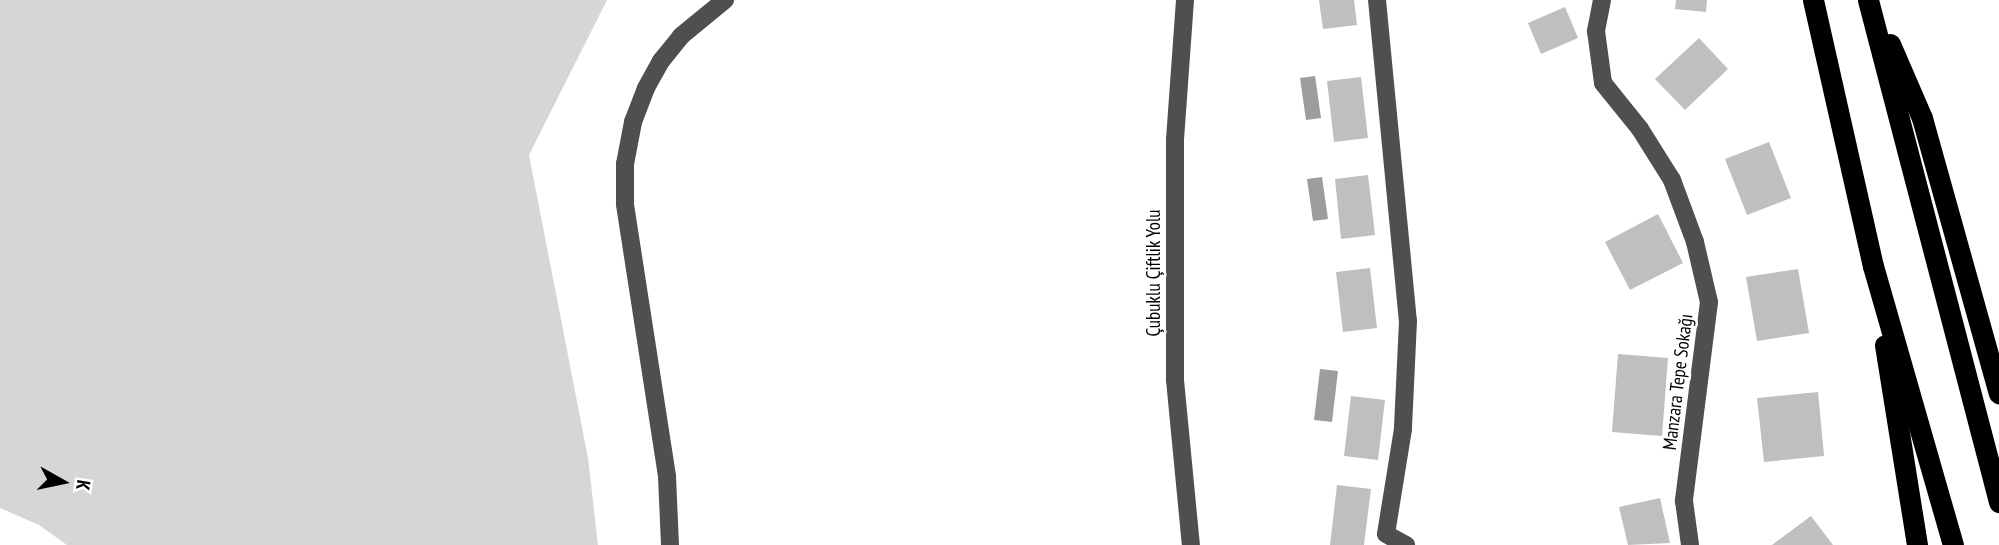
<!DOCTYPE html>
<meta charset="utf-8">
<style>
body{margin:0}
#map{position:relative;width:1999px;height:545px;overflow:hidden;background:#fff;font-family:"PT Sans Narrow",sans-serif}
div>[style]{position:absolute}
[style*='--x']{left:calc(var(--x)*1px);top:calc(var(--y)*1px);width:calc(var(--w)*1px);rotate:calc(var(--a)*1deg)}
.green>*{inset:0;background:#d6d6d6}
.water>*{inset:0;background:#9d9d9d}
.building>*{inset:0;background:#bfbfbf}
.minor>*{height:18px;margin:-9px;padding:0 9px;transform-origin:9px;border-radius:9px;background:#4f4f4f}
.highway>*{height:21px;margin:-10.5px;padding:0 10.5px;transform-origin:10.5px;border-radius:10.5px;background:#000}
span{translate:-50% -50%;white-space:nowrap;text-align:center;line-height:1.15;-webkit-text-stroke:5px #fff;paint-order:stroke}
.street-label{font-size:19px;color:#000}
.north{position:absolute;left:28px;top:447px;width:70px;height:70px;-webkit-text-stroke:5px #fff;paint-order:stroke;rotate:99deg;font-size:19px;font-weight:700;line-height:28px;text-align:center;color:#000}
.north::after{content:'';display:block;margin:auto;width:24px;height:32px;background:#000;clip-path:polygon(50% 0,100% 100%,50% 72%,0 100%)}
</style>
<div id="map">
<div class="green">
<i style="clip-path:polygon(0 0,607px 0,529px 155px,588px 458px,598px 545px,67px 545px,39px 525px,0 508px)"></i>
</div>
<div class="water">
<i style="clip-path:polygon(1315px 76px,1321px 118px,1306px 120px,1300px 78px)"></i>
<i style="clip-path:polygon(1322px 177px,1328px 219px,1313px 221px,1307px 179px)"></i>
<i style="clip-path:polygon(1320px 369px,1338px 371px,1332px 422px,1314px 420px)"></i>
</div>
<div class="building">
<i style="clip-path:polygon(1319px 0,1354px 0,1357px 25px,1323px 29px)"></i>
<i style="clip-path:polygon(1676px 0,1707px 0,1706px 12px,1675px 9px)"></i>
<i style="clip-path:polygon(1565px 7px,1578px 38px,1541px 54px,1528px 23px)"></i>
<i style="clip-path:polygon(1699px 38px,1728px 69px,1685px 110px,1655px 79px)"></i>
<i style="clip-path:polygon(1361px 77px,1368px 138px,1334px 142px,1327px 81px)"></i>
<i style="clip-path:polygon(1769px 142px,1791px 198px,1747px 215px,1725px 159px)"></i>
<i style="clip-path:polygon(1368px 175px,1375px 235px,1341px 239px,1335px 179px)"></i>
<i style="clip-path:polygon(1658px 214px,1683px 263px,1630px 290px,1605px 242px)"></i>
<i style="clip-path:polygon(1370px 268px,1377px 328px,1343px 332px,1336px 272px)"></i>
<i style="clip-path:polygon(1798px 269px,1809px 333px,1757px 341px,1746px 277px)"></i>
<i style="clip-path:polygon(1618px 354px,1668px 358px,1662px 436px,1612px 432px)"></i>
<i style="clip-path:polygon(1818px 392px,1824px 456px,1764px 462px,1757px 398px)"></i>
<i style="clip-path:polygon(1351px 396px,1385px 400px,1378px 460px,1344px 456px)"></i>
<i style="clip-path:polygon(1337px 485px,1371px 489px,1364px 545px,1330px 545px)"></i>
<i style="clip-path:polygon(1660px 498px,1670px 543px,1628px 545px,1619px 507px)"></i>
<i style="clip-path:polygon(1811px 516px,1833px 545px,1772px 545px)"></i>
</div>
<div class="minor">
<i style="--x:1185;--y:0;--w:140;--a:94.1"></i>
<i style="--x:1175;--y:140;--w:240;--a:90"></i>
<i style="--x:1175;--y:380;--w:166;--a:84.5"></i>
<i style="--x:1377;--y:0;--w:322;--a:84.5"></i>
<i style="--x:1408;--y:321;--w:108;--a:92.7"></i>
<i style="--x:1403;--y:429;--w:106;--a:99.2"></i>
<i style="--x:1386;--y:534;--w:23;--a:29"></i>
<i style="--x:1602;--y:0;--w:32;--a:101"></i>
<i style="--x:1596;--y:31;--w:52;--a:82.3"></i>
<i style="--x:1603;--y:83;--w:59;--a:51.2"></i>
<i style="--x:1640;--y:129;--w:60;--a:57.9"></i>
<i style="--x:1672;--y:180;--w:66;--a:69.6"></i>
<i style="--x:1695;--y:242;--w:62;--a:76.9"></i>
<i style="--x:1709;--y:302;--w:201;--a:97.2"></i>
<i style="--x:1684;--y:501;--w:44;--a:82.2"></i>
<i style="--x:670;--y:545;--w:69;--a:-92.5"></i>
<i style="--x:667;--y:476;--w:275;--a:-98.8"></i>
<i style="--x:625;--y:204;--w:40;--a:-90"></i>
<i style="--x:625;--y:164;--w:43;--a:-79.2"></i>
<i style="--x:633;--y:122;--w:36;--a:-69"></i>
<i style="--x:646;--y:88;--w:31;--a:-61"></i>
<i style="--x:661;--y:61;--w:32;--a:-51"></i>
<i style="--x:681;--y:36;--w:57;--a:-39.3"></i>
</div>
<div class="highway">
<i style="--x:1813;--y:0;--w:273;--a:77.3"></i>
<i style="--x:1873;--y:266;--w:290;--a:74"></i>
<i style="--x:1868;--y:0;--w:519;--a:75.37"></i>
<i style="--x:1890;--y:44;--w:81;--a:66.6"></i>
<i style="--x:1922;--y:118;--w:286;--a:74.4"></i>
<i style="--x:1885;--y:345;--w:203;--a:80.9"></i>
</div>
<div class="street-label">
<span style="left:1154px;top:273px;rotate:-90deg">Çubuklu Çiftlik Yolu</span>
<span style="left:1678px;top:382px;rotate:-83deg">Manzara Tepe Sokağı</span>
</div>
<div class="north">K</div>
</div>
